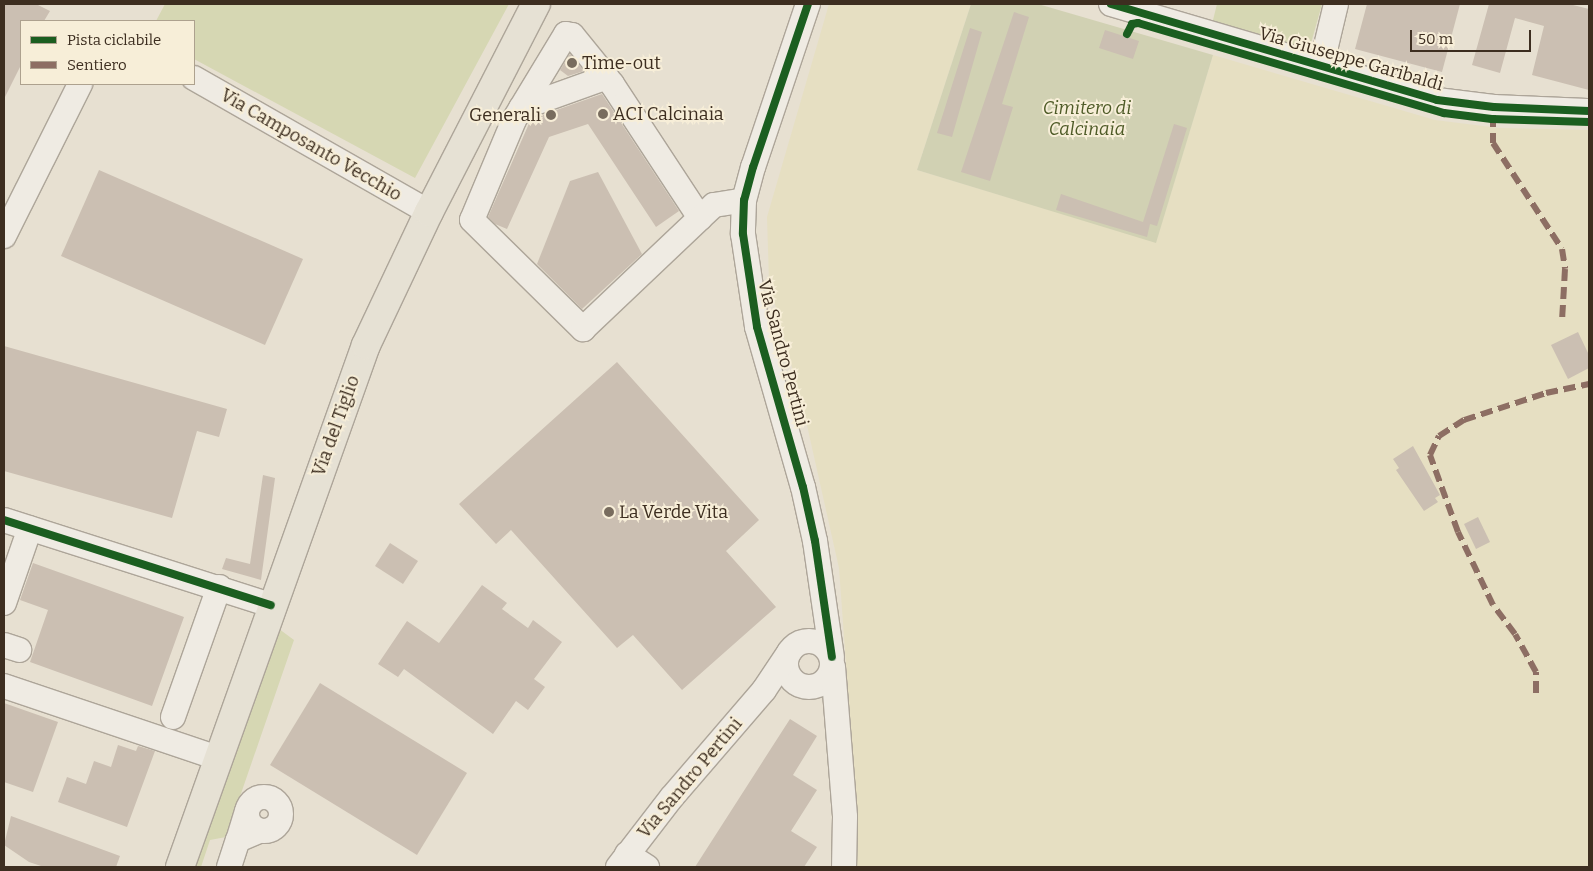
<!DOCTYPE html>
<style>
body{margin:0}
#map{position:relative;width:1593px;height:871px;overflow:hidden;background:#e7e0d1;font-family:Bitter,serif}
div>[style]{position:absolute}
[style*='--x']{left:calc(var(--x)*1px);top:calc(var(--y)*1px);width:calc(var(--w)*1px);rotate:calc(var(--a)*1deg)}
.farmland>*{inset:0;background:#e6dfc2}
.green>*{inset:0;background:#d6d7b3}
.cemetery>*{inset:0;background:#d1d1b3}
.building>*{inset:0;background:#cbbfb2}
.roads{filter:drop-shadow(1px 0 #ada599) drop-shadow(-1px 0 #ada599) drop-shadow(0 1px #ada599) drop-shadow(0 -1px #ada599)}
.minor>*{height:24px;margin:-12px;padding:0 12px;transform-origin:12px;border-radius:12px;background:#efebe3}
.minor>.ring{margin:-12px;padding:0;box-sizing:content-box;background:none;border:24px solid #efebe3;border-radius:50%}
.major>*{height:28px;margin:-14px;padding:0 14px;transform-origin:14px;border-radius:14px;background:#e6e1d4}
.quiet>*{height:6px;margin-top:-3px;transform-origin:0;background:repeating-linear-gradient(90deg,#8d6e63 0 12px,transparent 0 18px)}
.cycleway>*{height:8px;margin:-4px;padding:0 4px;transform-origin:4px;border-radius:4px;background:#1b5e20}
.dots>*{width:14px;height:14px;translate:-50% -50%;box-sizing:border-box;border:2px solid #f7eed8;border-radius:50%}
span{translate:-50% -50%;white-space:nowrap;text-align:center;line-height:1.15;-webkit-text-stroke:4px #f7eed8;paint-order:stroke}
.street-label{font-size:18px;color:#3d2e20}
.poi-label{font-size:18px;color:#3d2e20}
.left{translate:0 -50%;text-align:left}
.right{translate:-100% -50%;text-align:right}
.park-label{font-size:18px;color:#4d5a26;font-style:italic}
.frame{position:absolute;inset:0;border:5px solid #3d2e20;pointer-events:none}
.legend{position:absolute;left:20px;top:20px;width:175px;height:65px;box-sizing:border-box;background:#f7eed8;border:1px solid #ada18e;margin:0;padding:6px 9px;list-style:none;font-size:15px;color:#3d2e20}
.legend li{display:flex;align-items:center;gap:10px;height:25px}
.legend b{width:25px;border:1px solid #ada18e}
.scale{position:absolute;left:1410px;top:30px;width:121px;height:22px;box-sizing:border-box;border:2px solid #3d2e20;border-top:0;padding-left:6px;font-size:15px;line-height:18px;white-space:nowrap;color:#3d2e20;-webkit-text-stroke:4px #f7eed8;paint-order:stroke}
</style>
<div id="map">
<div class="farmland">
<i style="clip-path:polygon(829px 4px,971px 4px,917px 170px,1156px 242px,1213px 55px,1435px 120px,1499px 128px,1589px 130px,1589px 867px,854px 867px,856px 801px,839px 568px,804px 412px,769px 282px,767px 217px)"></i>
</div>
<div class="green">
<i style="clip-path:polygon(165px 4px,509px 4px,415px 178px,194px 59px,194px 21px,156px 21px)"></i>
<i style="clip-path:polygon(1217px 4px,1322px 4px,1308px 54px,1212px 24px)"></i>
<i style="clip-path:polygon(275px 626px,294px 640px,226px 837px,210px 840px,201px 867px,189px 867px)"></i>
</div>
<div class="cemetery">
<i style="clip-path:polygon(971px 4px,1038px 4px,1213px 55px,1156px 243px,917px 170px)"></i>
</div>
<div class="building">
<i style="clip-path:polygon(4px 4px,36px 4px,50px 11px,44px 21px,21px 21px,21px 65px,4px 99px)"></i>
<i style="clip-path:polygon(1367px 4px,1460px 4px,1442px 72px,1355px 49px)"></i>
<i style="clip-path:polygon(1489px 4px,1569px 4px,1589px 9px,1589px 90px,1532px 75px,1544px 26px,1515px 18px,1500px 73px,1472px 65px)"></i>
<i style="clip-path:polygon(1014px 12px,1029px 17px,1002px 104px,1013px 107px,990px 181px,961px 172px)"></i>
<i style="clip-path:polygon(970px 28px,982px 32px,952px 137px,937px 133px)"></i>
<i style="clip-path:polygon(1105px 30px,1139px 41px,1133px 59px,1099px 48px)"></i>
<i style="clip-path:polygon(570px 54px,584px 71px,568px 76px,560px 70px)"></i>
<i style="clip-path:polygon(602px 94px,679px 211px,656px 227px,588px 124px,549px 137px,507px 229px,495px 224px,488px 217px,531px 119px)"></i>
<i style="clip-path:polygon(1174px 124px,1187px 128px,1157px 226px,1150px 224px,1147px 237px,1056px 210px,1061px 194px,1143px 222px)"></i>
<i style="clip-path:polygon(99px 170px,303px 259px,265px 345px,61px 256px)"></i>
<i style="clip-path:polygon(598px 172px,642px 254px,582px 309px,537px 264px,570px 181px)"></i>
<i style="clip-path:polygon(1578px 332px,1589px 355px,1589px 368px,1568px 379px,1551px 345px)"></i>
<i style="clip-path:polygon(4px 346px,227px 409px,219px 437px,197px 431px,172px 518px,4px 471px)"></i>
<i style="clip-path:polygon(617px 362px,759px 520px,726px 551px,776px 607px,682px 690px,633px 635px,617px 648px,511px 530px,496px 544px,459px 504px)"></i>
<i style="clip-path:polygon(1413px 446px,1440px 495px,1435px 498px,1438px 502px,1424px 511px,1396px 470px,1399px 468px,1393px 459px)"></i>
<i style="clip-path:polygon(263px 475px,275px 478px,261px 580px,222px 569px,226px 558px,250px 564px)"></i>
<i style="clip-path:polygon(1478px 517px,1490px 542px,1476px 549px,1464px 524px)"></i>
<i style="clip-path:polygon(390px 543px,418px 561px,403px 584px,375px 566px)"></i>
<i style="clip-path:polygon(33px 563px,184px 617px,152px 706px,30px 662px,48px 610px,20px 600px)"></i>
<i style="clip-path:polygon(482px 585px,507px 603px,502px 609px,528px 628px,533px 620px,562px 642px,534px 679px,545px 687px,528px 710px,516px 701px,493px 734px,404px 669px,398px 677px,378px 664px,407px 621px,439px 643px)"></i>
<i style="clip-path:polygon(320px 683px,467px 773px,417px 855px,270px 765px)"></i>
<i style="clip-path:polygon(4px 703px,58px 722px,33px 792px,4px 782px)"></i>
<i style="clip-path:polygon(790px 719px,817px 736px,793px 775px,817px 790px,791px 831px,817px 847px,804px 867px,695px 867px)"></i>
<i style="clip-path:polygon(118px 745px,136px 751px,138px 746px,155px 751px,127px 827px,58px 802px,67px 777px,86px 784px,94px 761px,111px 767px)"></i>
<i style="clip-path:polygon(11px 816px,120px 856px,116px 867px,44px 867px,29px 862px,4px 845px)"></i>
</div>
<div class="roads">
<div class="minor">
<i style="--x:808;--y:4;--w:172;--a:108.6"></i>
<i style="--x:753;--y:167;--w:34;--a:105"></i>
<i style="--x:744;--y:200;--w:34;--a:92"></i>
<i style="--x:743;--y:234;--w:94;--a:81.4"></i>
<i style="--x:757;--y:327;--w:166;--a:74"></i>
<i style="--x:803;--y:487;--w:55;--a:77.5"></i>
<i style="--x:815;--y:541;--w:117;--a:81.7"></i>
<i style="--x:1111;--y:4;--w:340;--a:16.4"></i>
<i style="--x:1437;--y:100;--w:57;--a:7"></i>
<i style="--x:1494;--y:107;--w:95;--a:2.4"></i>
<i style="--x:1321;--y:67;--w:65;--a:-76.6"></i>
<i style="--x:194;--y:78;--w:271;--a:29.7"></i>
<i style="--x:521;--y:108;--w:91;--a:-19.8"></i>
<i style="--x:700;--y:218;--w:160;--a:-123.3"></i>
<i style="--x:612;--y:84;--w:63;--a:-129.2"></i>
<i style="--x:572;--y:35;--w:6;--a:-171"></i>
<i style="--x:566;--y:34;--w:100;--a:121.2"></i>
<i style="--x:514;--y:120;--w:108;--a:112.8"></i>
<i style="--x:472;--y:220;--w:156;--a:44.5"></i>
<i style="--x:583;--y:329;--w:161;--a:-43.5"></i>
<i style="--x:700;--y:218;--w:19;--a:-43"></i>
<i style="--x:714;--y:205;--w:30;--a:-9"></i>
<i style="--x:4;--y:236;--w:170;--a:-63.4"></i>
<i style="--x:4;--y:520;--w:280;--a:17.7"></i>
<i style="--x:4;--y:603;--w:79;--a:-70.9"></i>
<i class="ring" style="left:786px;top:641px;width:22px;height:22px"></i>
<i style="--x:4;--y:645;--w:16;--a:18"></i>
<i style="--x:833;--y:667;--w:150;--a:85.4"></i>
<i style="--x:845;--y:817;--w:50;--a:91.1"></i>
<i style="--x:4;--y:686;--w:226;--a:18.6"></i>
<i style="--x:173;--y:717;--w:138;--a:-70.5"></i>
<i class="ring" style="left:247px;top:797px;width:10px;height:10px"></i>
<i style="--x:247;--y:811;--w:30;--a:107"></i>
<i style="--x:238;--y:840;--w:23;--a:-23"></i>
<i style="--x:627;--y:854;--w:24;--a:33"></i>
<i style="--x:229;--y:867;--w:28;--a:-72"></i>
<i style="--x:618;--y:867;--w:88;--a:-52.4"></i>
<i style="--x:672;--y:797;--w:141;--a:-49.3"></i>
<i style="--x:764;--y:690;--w:47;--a:-56.3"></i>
</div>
<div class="major">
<i style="--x:180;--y:867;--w:554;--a:-70.39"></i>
<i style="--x:366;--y:345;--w:147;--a:-64.7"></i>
<i style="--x:429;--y:212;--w:234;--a:-62.8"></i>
</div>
</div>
<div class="quiet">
<i style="--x:1493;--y:115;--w:28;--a:90"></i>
<i style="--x:1493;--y:143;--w:126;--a:56.9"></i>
<i style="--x:1562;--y:249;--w:20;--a:81"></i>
<i style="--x:1565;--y:269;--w:52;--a:93.3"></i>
<i style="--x:1536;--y:693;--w:21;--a:-90"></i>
<i style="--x:1536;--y:672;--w:43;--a:-118.9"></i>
<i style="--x:1515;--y:634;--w:36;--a:-127"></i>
<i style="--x:1493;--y:605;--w:81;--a:-115.6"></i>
<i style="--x:1458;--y:532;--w:82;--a:-110"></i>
<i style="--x:1430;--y:455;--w:21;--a:-65"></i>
<i style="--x:1439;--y:436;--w:30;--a:-33"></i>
<i style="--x:1464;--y:420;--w:86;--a:-18.2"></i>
<i style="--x:1546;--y:393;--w:44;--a:-11.8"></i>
</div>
<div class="cycleway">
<i style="--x:808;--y:4;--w:172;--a:108.6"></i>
<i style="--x:753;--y:167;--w:34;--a:105"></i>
<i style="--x:744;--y:200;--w:34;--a:92"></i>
<i style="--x:743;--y:234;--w:94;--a:81.4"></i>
<i style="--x:757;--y:327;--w:166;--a:74"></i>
<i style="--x:803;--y:487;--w:55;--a:77.5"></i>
<i style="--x:815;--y:541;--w:117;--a:81.7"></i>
<i style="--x:1111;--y:4;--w:340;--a:16.4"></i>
<i style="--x:1437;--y:100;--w:57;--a:7"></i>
<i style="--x:1494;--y:107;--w:95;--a:2.4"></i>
<i style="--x:1127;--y:34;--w:11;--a:-63"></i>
<i style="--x:1132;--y:24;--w:6;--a:-9"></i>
<i style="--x:1138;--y:23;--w:319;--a:16.4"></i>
<i style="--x:1444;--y:113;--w:48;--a:7.1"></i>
<i style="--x:1492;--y:119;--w:97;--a:1.8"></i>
<i style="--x:4;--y:520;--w:280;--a:17.7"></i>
</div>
<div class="dots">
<i style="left:572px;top:63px;background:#786c5e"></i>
<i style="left:603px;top:114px;background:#786c5e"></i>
<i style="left:551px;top:115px;background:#786c5e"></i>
<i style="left:609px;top:512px;background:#786c5e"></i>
</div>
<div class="street-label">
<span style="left:1351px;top:59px;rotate:16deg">Via Giuseppe Garibaldi</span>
<span style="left:311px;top:145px;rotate:30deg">Via Camposanto Vecchio</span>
<span style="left:783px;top:353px;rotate:75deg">Via Sandro Pertini</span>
<span style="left:336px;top:426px;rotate:-70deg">Via del Tiglio</span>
<span style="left:690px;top:778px;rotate:-50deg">Via Sandro Pertini</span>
</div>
<div class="poi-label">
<span class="left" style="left:582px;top:63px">Time-out</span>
<span class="left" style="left:613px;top:114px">ACI Calcinaia</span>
<span class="right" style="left:541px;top:115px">Generali</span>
<span class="left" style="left:619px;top:512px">La Verde Vita</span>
</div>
<div class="park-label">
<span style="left:1087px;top:119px">Cimitero di<br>Calcinaia</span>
</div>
<div class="frame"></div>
<ul class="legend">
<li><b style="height:6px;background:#1b5e20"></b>Pista ciclabile</li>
<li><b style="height:6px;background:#8d6e63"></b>Sentiero</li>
</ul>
<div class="scale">50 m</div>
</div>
